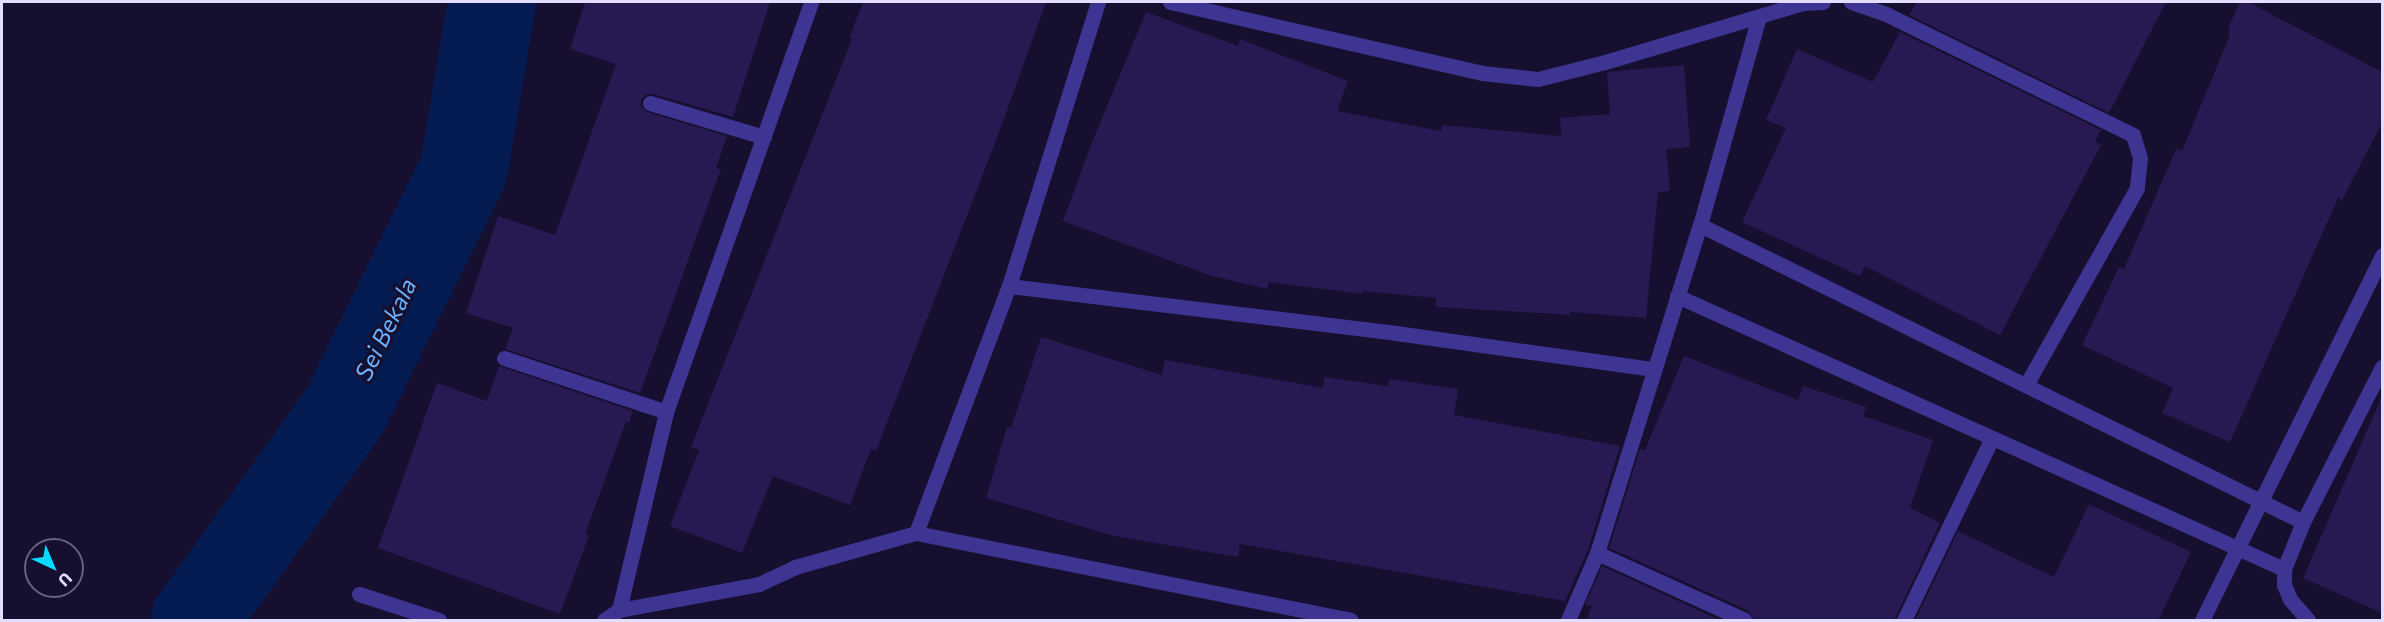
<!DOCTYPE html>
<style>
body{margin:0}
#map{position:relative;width:2384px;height:622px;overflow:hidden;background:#160f2f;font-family:Commissioner,sans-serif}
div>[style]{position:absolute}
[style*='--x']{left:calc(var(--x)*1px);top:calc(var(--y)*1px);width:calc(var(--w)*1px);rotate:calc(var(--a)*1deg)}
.river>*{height:88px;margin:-44px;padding:0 44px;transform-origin:44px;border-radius:44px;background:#051c52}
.building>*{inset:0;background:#281952}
.minor>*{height:15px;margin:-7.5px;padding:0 7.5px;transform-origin:7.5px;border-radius:7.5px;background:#3e3593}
span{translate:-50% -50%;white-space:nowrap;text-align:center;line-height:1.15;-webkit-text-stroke:6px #160f2f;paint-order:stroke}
.water-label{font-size:24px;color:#6bb2ff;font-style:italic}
.frame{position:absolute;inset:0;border:3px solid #e3ddff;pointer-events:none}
.north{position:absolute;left:24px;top:538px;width:60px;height:60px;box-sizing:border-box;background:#160f2f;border:2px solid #686182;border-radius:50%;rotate:136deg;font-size:16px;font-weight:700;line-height:24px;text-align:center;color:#e3ddff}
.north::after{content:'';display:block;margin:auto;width:21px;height:27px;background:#09d8ff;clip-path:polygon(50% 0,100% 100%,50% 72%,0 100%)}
</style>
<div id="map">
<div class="river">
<i style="--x:195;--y:620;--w:256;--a:-54.4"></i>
<i style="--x:344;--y:412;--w:271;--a:-63.7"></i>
<i style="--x:464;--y:169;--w:169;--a:-80.5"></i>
</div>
<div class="building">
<i style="clip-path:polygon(585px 2px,770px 2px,733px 117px,653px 94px,647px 94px,641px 100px,641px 106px,647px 112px,727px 136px,716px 168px,721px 169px,640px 393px,505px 349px,513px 328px,466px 313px,498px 216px,555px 235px,616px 64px,570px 49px)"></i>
<i style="clip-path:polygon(863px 2px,1046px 2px,1000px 130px,876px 451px,871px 449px,850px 505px,773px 476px,742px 553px,670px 526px,699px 450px,691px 447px,852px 39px,849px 38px)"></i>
<i style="clip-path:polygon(1917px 2px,2166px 2px,2109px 113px,1909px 15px)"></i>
<i style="clip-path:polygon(2240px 2px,2248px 2px,2382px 72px,2382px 123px,2342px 200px,2338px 198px,2230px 442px,2162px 413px,2173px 388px,2082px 345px,2119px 267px,2124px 269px,2176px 149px,2182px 151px,2229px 37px,2229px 26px)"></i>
<i style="clip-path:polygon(1146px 12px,1238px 46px,1240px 39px,1348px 81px,1337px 111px,1441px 131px,1442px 125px,1561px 136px,1560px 118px,1610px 114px,1607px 72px,1684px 65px,1690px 147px,1666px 149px,1670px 191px,1658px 192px,1646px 318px,1570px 312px,1570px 315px,1436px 307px,1436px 298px,1363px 291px,1362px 294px,1269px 282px,1267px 289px,1209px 275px,1063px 221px,1090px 147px)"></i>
<i style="clip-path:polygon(1900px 32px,2101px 130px,2095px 141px,2101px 145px,2000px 335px,1865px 266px,1860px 276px,1742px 222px,1786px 128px,1766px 120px,1797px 49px,1873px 82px)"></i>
<i style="clip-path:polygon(1041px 337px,1162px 375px,1165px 360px,1323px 388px,1324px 377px,1388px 386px,1390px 379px,1458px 389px,1454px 415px,1620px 446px,1588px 550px,1565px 601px,1240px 544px,1238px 557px,1114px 536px,986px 498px,1007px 427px,1011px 428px)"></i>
<i style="clip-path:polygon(1684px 356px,1798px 400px,1803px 386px,1866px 407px,1863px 416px,1933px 440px,1910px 508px,1940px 523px,1894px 621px,1755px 621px,1749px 611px,1609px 548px,1640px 449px,1645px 450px)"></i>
<i style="clip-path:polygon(499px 366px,633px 411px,629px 423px,626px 422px,585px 534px,589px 535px,560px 614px,378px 548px,437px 383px,487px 401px)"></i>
<i style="clip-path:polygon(2382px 396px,2382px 613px,2303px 578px)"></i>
<i style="clip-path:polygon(2089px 504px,2191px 552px,2158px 621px,1915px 621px,1958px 531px,2054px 577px)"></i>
<i style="clip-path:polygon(1602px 566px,1722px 621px,1586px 621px,1592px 606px,1585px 605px)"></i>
</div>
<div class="minor">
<i style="--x:1170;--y:2;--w:320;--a:12.8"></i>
<i style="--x:1482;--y:73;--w:56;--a:6.1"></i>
<i style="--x:1538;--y:79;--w:69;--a:-14.2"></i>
<i style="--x:1605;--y:62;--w:207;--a:-16.6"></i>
<i style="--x:1803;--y:3;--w:20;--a:-3"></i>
<i style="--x:1851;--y:2;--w:39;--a:19"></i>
<i style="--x:1888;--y:15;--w:273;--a:26.1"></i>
<i style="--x:2133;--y:135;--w:24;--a:73"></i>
<i style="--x:2140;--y:158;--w:30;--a:96"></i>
<i style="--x:2137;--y:188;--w:226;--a:119.4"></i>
<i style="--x:650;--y:103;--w:119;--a:16.6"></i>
<i style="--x:1700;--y:225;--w:672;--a:26.22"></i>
<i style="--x:1009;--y:286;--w:390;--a:6.9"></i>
<i style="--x:1396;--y:333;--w:260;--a:8"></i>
<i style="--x:1677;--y:296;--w:666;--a:24.22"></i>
<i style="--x:504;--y:358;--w:171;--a:18.4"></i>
<i style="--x:916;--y:533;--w:443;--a:11.3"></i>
<i style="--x:1597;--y:553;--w:162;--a:24.4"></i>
<i style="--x:359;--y:594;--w:84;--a:18"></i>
<i style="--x:619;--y:610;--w:204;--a:-76.6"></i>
<i style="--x:666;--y:412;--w:435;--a:-70.5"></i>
<i style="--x:604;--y:620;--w:18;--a:-34"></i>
<i style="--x:619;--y:610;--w:142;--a:-10.5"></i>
<i style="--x:759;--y:584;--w:40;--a:-25"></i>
<i style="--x:795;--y:567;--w:126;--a:-15.7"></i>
<i style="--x:916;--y:533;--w:264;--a:-69.4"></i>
<i style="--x:1009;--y:286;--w:298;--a:-72.6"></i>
<i style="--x:1568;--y:620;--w:73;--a:-66.6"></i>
<i style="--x:1597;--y:553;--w:344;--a:-72.6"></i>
<i style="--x:1700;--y:225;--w:217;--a:-74.2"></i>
<i style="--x:1904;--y:620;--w:202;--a:-64.2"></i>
<i style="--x:2202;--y:620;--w:407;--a:-63.7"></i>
<i style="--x:2308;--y:620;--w:28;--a:-131"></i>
<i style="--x:2290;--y:599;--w:15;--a:-113"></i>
<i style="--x:2284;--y:585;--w:16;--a:-90"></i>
<i style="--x:2284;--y:569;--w:51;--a:-68"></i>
<i style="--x:2303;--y:522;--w:174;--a:-63"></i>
</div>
<div class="water-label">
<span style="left:385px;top:329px;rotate:-64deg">Sei Bekala</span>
</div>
<div class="frame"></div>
<div class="north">U</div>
</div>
